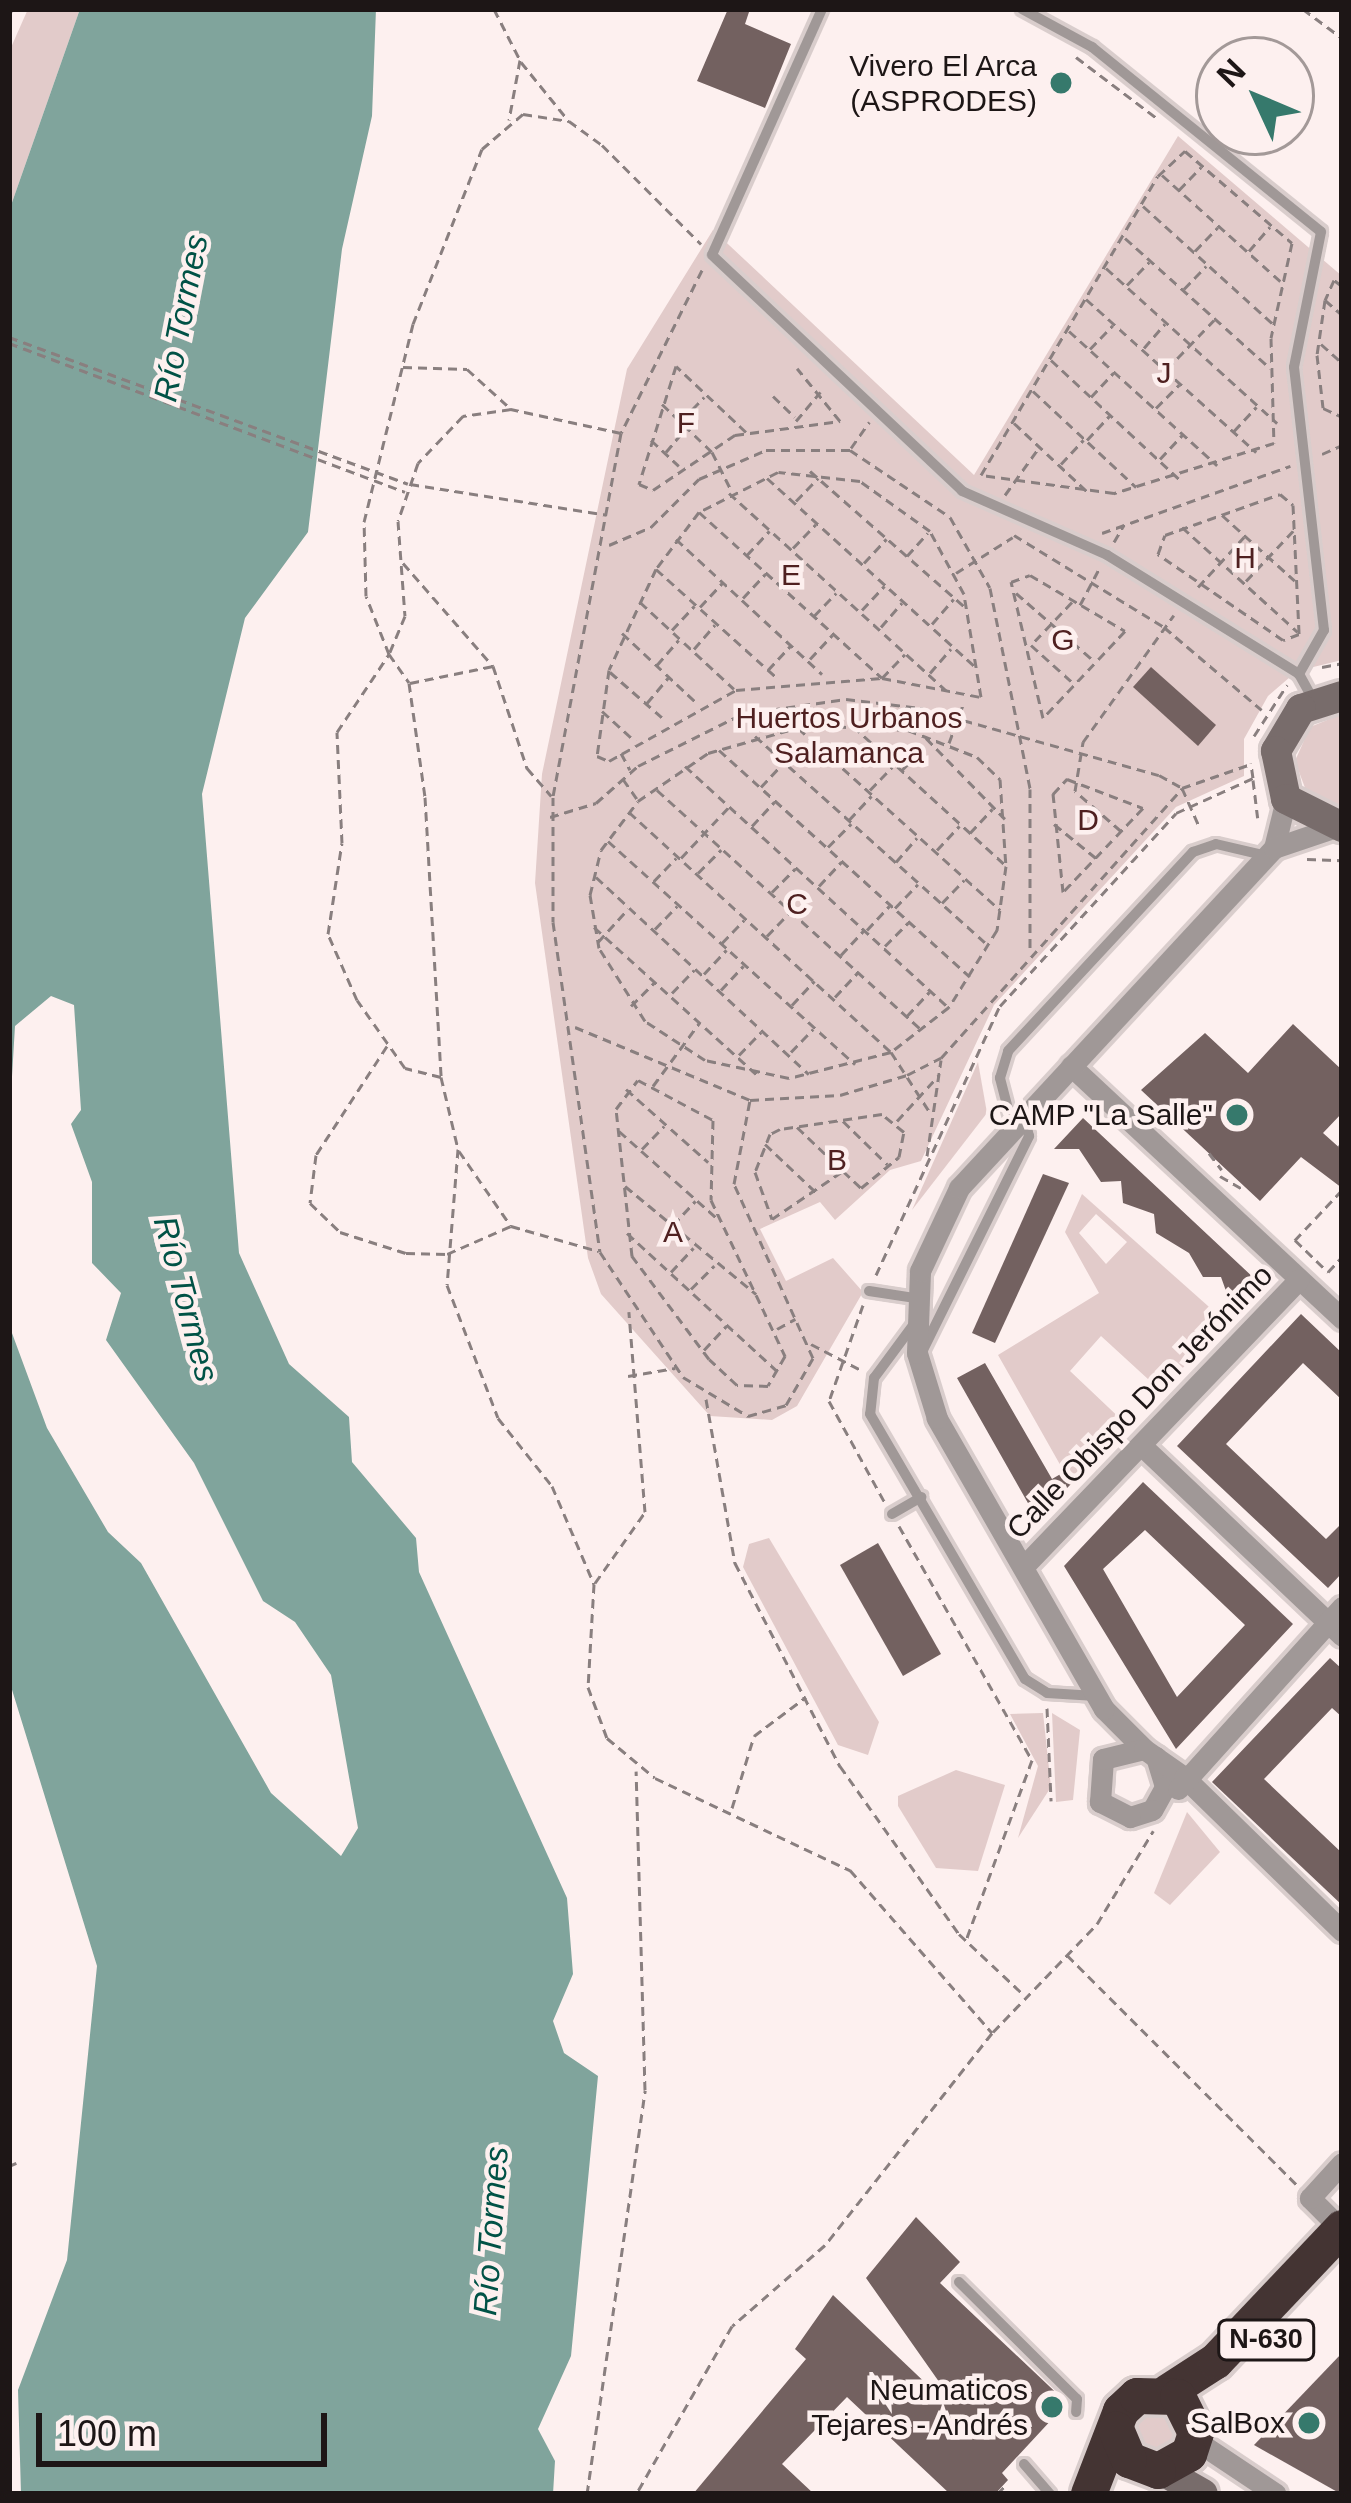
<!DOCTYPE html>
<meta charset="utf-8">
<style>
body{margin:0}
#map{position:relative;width:1351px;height:2503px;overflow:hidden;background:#fdf0ef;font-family:Arial,sans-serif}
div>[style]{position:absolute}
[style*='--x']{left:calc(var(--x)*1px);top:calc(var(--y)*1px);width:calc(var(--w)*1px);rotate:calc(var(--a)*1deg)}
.green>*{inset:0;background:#e2cbca}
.water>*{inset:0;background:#80a49c}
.building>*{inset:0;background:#736160}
.path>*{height:3px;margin-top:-1.5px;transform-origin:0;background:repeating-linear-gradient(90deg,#897f7f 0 9px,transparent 0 15px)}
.roads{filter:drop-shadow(3px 0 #d9cdcc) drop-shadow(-3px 0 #d9cdcc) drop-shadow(0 3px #d9cdcc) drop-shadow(0 -3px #d9cdcc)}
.lane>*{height:10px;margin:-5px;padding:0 5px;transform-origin:5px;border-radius:5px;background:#a09897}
.street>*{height:21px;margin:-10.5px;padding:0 10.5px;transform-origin:10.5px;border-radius:10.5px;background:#a09897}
.secondary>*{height:30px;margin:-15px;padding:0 15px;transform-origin:15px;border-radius:15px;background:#786c6b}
.highway>*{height:36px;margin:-18px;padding:0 18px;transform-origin:18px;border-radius:18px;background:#443433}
.path-bridge>*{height:3px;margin-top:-1.5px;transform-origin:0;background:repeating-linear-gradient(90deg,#897f7f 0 9px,transparent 0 15px)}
.dots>*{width:33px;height:33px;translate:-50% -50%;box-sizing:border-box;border:6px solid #fdf0ef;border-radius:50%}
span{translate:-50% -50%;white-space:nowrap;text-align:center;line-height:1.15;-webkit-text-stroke:9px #fdf0ef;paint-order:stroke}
.shield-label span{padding:3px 9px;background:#fdf0ef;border:3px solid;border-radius:9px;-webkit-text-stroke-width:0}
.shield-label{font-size:27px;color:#1d1616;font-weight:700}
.poi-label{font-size:30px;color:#1d1616}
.right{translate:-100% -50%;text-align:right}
.park-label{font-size:30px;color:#4f2020}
.street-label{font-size:30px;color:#1d1616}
.water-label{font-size:33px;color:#015246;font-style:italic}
.frame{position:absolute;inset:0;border:12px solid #1d1616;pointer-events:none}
.north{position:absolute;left:1195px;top:36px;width:120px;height:120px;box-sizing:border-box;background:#fdf0ef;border:3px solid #a39998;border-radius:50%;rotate:314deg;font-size:33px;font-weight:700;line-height:48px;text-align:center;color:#1d1616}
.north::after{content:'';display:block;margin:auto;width:42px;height:54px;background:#36796c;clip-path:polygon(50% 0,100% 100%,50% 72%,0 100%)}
.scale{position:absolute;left:36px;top:2413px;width:291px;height:54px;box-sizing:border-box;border:6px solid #1d1616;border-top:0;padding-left:15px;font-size:36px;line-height:42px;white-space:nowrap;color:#1d1616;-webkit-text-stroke:9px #fdf0ef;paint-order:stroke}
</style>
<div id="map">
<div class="green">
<i style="clip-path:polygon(28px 9px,80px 9px,9px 211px,9px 52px)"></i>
<i style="clip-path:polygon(1178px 136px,1342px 276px,1342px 660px,1297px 671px,1268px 696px,1244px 739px,1244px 776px,1176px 807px,994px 1005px,921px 1161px,890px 1170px,835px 1220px,820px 1202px,760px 1229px,786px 1281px,833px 1258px,863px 1292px,797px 1406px,772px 1420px,710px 1416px,601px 1294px,588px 1258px,535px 883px,542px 774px,627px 369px,713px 230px,974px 475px)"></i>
<i style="clip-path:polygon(1342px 714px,1342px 811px,1308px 796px,1295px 761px,1310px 727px)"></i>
<i style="clip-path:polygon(978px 1062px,987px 1113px,912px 1210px)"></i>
<i style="clip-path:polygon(evenodd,1082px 1194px,1226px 1322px,1161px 1391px,1101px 1336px,1070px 1371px,1127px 1425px,1071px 1484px,998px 1355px,1099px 1293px,1065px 1232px,1082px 1194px,1096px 1214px,1127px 1242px,1106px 1264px,1079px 1233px,1096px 1214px)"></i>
<i style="clip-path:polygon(769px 1538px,879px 1722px,868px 1755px,838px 1745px,743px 1567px,749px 1544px)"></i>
<i style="clip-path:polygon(1043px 1713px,1051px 1787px,1018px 1838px,1038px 1766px,1010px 1714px)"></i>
<i style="clip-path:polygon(1052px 1713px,1080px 1730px,1073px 1800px,1056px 1802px)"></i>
<i style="clip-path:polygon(956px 1770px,1005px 1785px,978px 1871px,936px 1868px,898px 1806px,898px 1796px)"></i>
<i style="clip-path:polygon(1187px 1812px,1220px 1852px,1170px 1905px,1154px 1893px)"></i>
<i style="clip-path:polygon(1157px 2405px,1181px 2428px,1169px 2453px,1142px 2452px,1131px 2426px)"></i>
</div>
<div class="water">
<i style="clip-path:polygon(80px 9px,376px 9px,372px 116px,342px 249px,308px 532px,245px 618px,202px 794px,239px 1253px,289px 1364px,349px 1417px,352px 1462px,416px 1538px,419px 1572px,567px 1898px,573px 1974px,553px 2021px,564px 2053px,598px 2076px,571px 2356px,538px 2429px,555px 2461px,553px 2494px,21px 2494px,18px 2390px,67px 2260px,97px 1966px,9px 1680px,9px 1325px,47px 1428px,108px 1532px,141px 1563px,271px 1793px,341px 1856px,358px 1828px,331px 1675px,295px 1622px,263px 1601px,194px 1463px,106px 1340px,121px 1293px,92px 1263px,92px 1182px,71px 1124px,81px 1110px,74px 1005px,51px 996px,15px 1026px,9px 1127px,9px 211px)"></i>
</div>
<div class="building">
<i style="clip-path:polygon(728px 9px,750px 9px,745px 24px,791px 44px,765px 108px,697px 81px)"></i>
<i style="clip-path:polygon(1151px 667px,1216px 725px,1198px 746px,1133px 687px)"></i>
<i style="clip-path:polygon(1293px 1024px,1342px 1070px,1342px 1113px,1323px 1133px,1342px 1150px,1342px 1188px,1301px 1157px,1260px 1201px,1141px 1090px,1205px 1033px,1248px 1073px)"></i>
<i style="clip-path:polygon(1083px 1118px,1256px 1280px,1231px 1305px,1221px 1277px,1203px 1277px,1189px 1253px,1156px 1233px,1154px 1214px,1123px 1203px,1121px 1181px,1101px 1182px,1079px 1149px,1054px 1149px)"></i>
<i style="clip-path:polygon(1043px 1174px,1069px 1183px,995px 1343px,972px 1333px)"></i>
<i style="clip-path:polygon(1301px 1314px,1342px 1353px,1342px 1400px,1303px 1363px,1226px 1444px,1326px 1539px,1342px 1523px,1342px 1573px,1328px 1588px,1177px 1446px)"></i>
<i style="clip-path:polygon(985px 1363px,1052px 1479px,1064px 1472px,1071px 1484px,1037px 1519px,957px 1378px)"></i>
<i style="clip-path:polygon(evenodd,1143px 1482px,1293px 1624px,1176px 1749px,1064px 1566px,1143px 1482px,1145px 1530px,1245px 1625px,1177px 1697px,1103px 1569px,1145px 1530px)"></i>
<i style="clip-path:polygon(878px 1543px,941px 1654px,903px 1676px,840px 1565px)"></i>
<i style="clip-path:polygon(1330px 1658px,1342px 1669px,1342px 1717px,1332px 1708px,1264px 1779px,1342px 1853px,1342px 1905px,1212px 1782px)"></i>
<i style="clip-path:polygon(916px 2217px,960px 2262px,940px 2283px,1067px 2403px,1002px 2473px,1008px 2480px,995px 2494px,950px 2494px,847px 2397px,782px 2464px,814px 2494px,693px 2494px,806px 2359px,795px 2349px,833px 2295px,935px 2392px,942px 2386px,866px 2278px)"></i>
<i style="clip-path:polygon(1342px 2353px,1342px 2494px,1341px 2494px,1254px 2445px)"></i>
</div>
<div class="path">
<i style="--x:494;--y:9;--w:57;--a:63"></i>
<i style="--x:520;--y:60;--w:61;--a:100.4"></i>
<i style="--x:1303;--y:9;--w:49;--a:36.6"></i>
<i style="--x:9;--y:16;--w:8;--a:-67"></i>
<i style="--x:1076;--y:57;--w:103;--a:37.1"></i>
<i style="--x:521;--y:62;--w:75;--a:51"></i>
<i style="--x:1185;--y:151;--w:141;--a:40.7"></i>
<i style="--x:1292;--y:243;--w:97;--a:102.5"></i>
<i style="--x:1271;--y:338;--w:105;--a:88.4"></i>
<i style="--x:1274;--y:443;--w:168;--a:162.6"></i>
<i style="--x:1114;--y:493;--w:134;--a:-172.3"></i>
<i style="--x:981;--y:475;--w:347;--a:-59.4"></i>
<i style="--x:1158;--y:176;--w:37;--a:-43"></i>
<i style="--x:1162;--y:175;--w:159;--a:41.9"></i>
<i style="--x:1179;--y:190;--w:32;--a:-46"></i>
<i style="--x:1143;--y:206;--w:176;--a:42.2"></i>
<i style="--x:1125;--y:238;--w:195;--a:41.9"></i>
<i style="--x:1195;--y:251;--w:33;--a:-46"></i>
<i style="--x:1249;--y:251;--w:32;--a:-49"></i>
<i style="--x:1106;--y:268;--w:231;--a:42.2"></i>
<i style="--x:702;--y:270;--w:182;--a:116.4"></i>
<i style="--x:621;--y:433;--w:370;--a:100.6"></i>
<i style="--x:553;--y:797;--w:125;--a:90"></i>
<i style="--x:553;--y:922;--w:333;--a:81.9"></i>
<i style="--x:600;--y:1252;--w:150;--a:56.4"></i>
<i style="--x:683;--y:1377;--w:76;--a:31"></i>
<i style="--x:748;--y:1416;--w:40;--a:-16"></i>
<i style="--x:786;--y:1405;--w:54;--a:-60.1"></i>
<i style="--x:813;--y:1358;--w:191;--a:-114.4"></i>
<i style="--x:734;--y:1184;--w:86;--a:-79.2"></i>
<i style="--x:1127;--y:285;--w:32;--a:-46"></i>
<i style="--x:1342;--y:286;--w:10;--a:-143"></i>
<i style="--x:1334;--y:280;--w:22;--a:114"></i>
<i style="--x:1325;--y:300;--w:56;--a:98.3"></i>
<i style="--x:1317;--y:355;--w:53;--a:83.5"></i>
<i style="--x:1323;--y:408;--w:21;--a:25"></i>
<i style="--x:1184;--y:289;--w:32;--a:-46"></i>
<i style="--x:1086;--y:299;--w:229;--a:42"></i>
<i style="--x:1325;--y:300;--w:23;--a:41"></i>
<i style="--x:1069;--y:331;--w:200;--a:42.2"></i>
<i style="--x:1321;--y:344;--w:28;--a:42"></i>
<i style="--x:1144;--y:348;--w:32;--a:-49"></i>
<i style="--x:1090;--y:349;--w:33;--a:-46"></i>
<i style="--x:1051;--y:360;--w:175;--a:42.9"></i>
<i style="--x:403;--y:367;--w:64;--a:1.8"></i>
<i style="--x:467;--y:369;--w:59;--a:42.3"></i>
<i style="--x:1167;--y:369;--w:68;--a:-46.2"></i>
<i style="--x:1033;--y:391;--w:141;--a:43"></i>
<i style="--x:773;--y:396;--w:30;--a:44"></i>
<i style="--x:1091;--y:397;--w:33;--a:-47"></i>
<i style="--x:662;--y:404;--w:69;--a:43.8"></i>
<i style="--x:712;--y:452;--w:40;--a:63.4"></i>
<i style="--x:1156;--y:408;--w:33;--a:-45"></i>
<i style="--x:682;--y:420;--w:32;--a:-46"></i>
<i style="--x:796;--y:421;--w:38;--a:-50"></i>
<i style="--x:1014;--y:423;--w:104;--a:43.1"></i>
<i style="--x:1234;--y:431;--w:33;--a:-47"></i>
<i style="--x:746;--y:432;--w:96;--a:-136.7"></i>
<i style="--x:676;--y:366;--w:124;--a:107.4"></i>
<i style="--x:639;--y:484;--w:15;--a:23"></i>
<i style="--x:653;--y:490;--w:99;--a:-33.9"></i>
<i style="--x:735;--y:435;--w:106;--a:-7.6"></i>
<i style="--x:840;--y:421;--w:68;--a:-129.1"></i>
<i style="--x:621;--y:433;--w:113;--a:-167.7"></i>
<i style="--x:511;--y:409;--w:49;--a:171.7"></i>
<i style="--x:463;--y:416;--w:65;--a:133.8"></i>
<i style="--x:418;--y:463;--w:61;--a:109"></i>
<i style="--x:398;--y:521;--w:95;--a:85.8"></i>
<i style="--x:405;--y:616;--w:41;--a:112.8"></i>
<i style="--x:389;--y:654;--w:35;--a:55"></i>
<i style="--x:409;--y:683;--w:115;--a:82"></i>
<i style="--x:425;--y:797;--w:280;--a:86.7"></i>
<i style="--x:441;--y:1077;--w:74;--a:76.7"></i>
<i style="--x:458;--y:1149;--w:136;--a:94.6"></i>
<i style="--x:447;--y:1285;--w:142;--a:69"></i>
<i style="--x:498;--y:1418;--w:87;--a:51.5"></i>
<i style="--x:552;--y:1486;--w:107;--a:66.8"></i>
<i style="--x:594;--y:1584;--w:103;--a:93.3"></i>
<i style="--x:588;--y:1687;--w:54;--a:69.6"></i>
<i style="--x:607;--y:1738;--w:62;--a:39.8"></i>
<i style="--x:655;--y:1778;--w:216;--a:25.3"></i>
<i style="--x:850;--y:1870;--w:216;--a:48.9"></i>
<i style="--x:992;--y:2033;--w:270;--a:128.2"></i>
<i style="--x:825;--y:2245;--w:123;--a:138.9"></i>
<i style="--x:732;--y:2326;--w:193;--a:119.7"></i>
<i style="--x:651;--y:440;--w:38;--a:43"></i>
<i style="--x:1087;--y:440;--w:33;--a:-47"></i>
<i style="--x:851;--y:448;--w:32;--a:-55"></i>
<i style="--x:666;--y:452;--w:33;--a:-50"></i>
<i style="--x:1322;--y:454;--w:22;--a:-24"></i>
<i style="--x:1160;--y:459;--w:33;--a:-47"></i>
<i style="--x:1061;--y:464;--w:33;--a:-47"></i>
<i style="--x:810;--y:471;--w:206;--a:41.3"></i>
<i style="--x:1342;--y:476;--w:69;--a:90"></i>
<i style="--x:767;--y:478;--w:285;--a:42.2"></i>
<i style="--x:410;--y:484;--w:199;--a:8.9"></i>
<i style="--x:729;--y:493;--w:296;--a:42.3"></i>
<i style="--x:1280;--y:494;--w:17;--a:40"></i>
<i style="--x:1293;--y:505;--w:129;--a:87.3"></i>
<i style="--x:1299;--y:634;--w:17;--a:159"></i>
<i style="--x:1283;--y:640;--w:152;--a:-145.5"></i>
<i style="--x:1158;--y:554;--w:20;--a:-70"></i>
<i style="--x:1165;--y:535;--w:122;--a:-19.6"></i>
<i style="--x:1005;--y:495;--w:57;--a:-54.3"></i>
<i style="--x:796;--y:501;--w:32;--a:-46"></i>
<i style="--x:699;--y:512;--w:247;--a:42.2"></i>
<i style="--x:882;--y:678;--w:101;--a:10.9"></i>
<i style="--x:981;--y:697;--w:104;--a:-99.4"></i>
<i style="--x:964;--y:594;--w:72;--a:-118.4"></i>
<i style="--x:930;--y:531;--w:86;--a:-144.5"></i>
<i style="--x:860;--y:481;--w:82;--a:-173.7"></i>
<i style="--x:778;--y:472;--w:89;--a:153.1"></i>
<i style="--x:699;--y:512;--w:71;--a:127"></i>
<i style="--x:656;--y:569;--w:111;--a:115"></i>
<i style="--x:609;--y:670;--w:87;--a:97.9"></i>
<i style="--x:597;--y:756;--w:13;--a:23"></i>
<i style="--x:609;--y:761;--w:145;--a:-29.2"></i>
<i style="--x:736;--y:690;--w:146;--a:-4.7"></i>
<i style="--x:882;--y:678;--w:33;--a:-46"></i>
<i style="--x:1222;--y:515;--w:98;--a:42.1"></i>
<i style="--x:1182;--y:527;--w:156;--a:42.2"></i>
<i style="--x:1102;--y:533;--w:200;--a:-19.6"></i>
<i style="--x:1014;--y:535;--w:176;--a:31.5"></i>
<i style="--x:1164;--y:627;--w:128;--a:40.3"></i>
<i style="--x:676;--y:539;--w:199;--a:42.8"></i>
<i style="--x:1114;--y:542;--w:20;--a:-60"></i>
<i style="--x:609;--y:545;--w:46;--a:-23.2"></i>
<i style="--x:651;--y:527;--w:68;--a:-45"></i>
<i style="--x:699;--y:479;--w:73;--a:-23.4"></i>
<i style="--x:766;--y:450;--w:84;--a:0"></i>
<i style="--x:850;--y:450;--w:120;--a:33.8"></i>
<i style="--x:950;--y:517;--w:81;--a:60.6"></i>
<i style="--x:990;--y:588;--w:205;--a:78.7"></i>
<i style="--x:1030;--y:789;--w:163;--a:90"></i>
<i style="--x:793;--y:548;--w:33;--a:-46"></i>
<i style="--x:747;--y:555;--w:33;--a:-47"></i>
<i style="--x:907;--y:556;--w:31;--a:-48"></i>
<i style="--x:403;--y:563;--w:137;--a:48.9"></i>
<i style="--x:493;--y:666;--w:108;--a:71.6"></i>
<i style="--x:527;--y:768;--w:37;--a:49"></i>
<i style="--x:864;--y:563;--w:33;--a:-47"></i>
<i style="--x:656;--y:569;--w:164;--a:42"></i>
<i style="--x:956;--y:573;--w:67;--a:-32.3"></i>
<i style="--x:1030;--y:575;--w:110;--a:30.5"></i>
<i style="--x:1125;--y:631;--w:120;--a:133.3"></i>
<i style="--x:1043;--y:718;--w:140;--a:-103.2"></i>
<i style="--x:1011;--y:582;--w:20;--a:-20"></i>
<i style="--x:1246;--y:581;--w:69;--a:-46.8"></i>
<i style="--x:1198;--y:587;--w:68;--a:-47.4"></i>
<i style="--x:1016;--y:593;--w:103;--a:41.1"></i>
<i style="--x:743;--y:598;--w:33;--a:-47"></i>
<i style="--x:640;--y:602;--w:128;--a:42.8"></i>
<i style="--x:1072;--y:602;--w:59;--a:133.6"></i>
<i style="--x:1031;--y:645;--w:57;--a:42.1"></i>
<i style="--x:1080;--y:605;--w:43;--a:-62.2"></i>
<i style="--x:700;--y:607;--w:33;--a:-47"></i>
<i style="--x:862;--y:610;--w:33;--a:-47"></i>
<i style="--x:814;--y:616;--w:32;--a:-46"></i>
<i style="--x:932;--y:624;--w:33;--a:-49"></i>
<i style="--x:881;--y:627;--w:32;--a:-49"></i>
<i style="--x:672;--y:630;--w:33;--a:-47"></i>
<i style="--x:622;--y:633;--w:104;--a:43.1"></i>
<i style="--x:694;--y:649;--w:32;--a:-49"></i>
<i style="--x:810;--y:659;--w:33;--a:-47"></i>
<i style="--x:657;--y:665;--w:33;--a:-49"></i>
<i style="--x:1322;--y:667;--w:20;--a:-11"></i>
<i style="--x:768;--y:670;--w:33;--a:-47"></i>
<i style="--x:610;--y:672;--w:74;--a:41.2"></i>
<i style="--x:930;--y:673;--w:32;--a:-49"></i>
<i style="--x:410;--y:683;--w:85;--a:-11.6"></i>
<i style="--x:647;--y:703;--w:33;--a:-50"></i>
<i style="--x:602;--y:711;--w:45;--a:42.3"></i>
<i style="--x:807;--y:725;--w:101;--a:2.8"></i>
<i style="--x:908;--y:730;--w:74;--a:21.4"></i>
<i style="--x:977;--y:757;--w:32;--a:44"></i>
<i style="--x:1000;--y:779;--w:87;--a:86.1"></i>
<i style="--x:1006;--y:866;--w:65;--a:98"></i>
<i style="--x:997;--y:930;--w:91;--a:121.9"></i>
<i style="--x:949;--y:1007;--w:73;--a:142.2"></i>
<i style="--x:891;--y:1052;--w:105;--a:165.7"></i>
<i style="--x:789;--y:1078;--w:86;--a:-167.9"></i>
<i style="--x:705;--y:1060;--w:72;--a:-147"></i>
<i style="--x:645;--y:1021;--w:86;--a:-122.2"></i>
<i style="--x:599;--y:948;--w:54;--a:-99.6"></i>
<i style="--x:590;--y:895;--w:46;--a:-76.3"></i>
<i style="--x:601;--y:850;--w:61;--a:-52.9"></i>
<i style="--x:638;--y:801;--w:85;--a:-34.4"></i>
<i style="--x:708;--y:753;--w:103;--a:-15.8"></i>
<i style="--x:853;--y:726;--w:206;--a:42.4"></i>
<i style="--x:798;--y:728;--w:272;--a:42"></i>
<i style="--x:755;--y:736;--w:313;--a:41.9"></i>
<i style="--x:1254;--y:736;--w:61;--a:-57.1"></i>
<i style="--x:926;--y:738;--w:113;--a:45.7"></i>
<i style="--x:949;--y:743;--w:44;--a:-69.9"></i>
<i style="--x:719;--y:750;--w:338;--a:42.1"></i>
<i style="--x:621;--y:753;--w:19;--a:62"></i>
<i style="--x:685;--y:766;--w:355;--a:42.5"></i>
<i style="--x:901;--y:771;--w:33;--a:-45"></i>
<i style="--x:623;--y:779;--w:24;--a:55"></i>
<i style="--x:1067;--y:779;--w:81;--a:20.9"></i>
<i style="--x:1143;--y:808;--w:116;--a:133.6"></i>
<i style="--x:1063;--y:892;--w:99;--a:-95.8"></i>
<i style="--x:1053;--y:794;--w:21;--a:-47"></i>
<i style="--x:1253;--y:780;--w:38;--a:83"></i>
<i style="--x:761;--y:787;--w:33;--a:-47"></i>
<i style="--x:657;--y:790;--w:356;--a:42.2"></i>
<i style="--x:870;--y:790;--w:32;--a:-46"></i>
<i style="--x:629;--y:812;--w:355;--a:42.5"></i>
<i style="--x:891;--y:1052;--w:70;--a:57.2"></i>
<i style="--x:550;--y:817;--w:48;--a:-16.9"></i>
<i style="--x:596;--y:803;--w:56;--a:-41.4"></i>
<i style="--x:638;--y:766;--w:116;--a:-26.6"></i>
<i style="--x:742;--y:714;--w:105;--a:-8.2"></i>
<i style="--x:846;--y:699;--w:75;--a:6.9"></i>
<i style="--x:920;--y:708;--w:248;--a:15.7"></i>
<i style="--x:1159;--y:775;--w:26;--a:29"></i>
<i style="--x:1182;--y:788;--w:42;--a:65.9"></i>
<i style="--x:849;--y:820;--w:33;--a:-47"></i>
<i style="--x:1054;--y:824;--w:54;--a:39"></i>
<i style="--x:752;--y:826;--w:33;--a:-47"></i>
<i style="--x:1121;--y:831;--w:61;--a:-139"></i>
<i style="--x:1075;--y:791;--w:50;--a:-80.7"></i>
<i style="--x:1083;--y:742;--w:156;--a:-54.4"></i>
<i style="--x:970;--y:833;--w:33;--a:-47"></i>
<i style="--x:608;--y:841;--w:333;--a:42.1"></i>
<i style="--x:828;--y:847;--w:33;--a:-45"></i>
<i style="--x:937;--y:850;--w:33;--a:-47"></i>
<i style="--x:681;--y:858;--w:69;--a:-46.8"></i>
<i style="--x:1307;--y:859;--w:35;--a:2"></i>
<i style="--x:896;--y:862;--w:32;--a:-49"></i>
<i style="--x:698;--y:873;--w:33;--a:-45"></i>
<i style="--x:596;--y:877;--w:290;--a:42.8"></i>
<i style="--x:654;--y:881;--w:32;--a:-46"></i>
<i style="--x:819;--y:886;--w:33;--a:-47"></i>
<i style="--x:772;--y:892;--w:33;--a:-45"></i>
<i style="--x:942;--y:903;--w:32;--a:-46"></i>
<i style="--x:895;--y:908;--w:33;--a:-46"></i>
<i style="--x:594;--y:927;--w:219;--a:42.2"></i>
<i style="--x:655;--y:929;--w:32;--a:-46"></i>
<i style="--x:867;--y:930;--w:33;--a:-47"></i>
<i style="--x:767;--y:936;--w:33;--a:-46"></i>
<i style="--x:598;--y:942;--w:45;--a:-47.7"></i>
<i style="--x:722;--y:943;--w:32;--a:-46"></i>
<i style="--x:885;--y:946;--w:33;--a:-45"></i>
<i style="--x:841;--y:955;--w:33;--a:-47"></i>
<i style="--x:704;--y:974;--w:33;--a:-47"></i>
<i style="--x:721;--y:990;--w:33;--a:-47"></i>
<i style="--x:672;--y:993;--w:32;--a:-46"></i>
<i style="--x:835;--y:997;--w:33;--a:-47"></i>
<i style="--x:792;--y:1005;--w:33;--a:-47"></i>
<i style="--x:631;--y:1006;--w:33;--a:-45"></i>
<i style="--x:907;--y:1016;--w:33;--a:-47"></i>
<i style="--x:575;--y:1027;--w:190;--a:22.6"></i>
<i style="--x:750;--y:1100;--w:90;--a:-3.2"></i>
<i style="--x:840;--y:1095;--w:70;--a:-16.6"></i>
<i style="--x:907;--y:1075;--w:38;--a:-27"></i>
<i style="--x:941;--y:1058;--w:362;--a:-48.2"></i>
<i style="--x:1182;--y:788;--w:73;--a:-19.2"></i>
<i style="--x:387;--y:1046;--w:130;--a:123.1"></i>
<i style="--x:316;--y:1155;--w:48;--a:97.1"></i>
<i style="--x:310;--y:1203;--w:42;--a:44"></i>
<i style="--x:340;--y:1232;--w:69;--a:17.7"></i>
<i style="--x:406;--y:1253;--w:41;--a:1.4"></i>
<i style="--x:447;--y:1254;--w:70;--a:-23.6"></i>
<i style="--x:791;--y:1052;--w:32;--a:-46"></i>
<i style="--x:739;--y:1055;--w:32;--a:-46"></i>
<i style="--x:441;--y:1077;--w:37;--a:-166"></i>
<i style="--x:405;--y:1068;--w:83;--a:-125.2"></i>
<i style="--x:357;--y:1000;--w:72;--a:-113.7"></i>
<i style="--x:328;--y:934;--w:92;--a:-81.3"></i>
<i style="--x:342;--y:843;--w:111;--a:-92.6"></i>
<i style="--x:337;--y:732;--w:94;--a:-56.3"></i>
<i style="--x:389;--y:654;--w:62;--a:-111.6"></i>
<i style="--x:366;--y:596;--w:74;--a:-91.5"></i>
<i style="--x:364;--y:522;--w:204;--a:-76.1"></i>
<i style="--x:413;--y:324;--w:188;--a:-68.5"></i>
<i style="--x:482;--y:149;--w:54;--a:-40.5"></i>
<i style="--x:523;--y:114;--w:47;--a:8.7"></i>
<i style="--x:569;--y:121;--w:41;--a:36"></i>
<i style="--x:602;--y:145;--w:140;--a:45"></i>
<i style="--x:638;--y:1080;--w:85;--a:28.1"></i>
<i style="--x:713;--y:1120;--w:80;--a:91.4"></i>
<i style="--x:711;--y:1200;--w:173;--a:64.6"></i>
<i style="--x:785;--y:1356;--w:34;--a:120"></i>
<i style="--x:768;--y:1386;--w:31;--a:-178"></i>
<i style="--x:737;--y:1385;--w:38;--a:-137"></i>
<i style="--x:709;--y:1359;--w:129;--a:-126.8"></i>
<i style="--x:632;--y:1256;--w:148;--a:-96.2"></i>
<i style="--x:616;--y:1109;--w:36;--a:-53"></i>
<i style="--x:653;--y:1086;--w:79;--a:-53.7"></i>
<i style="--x:626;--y:1089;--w:110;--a:41.7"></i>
<i style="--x:843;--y:1121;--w:62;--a:44.3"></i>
<i style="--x:897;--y:1121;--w:62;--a:-47.6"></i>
<i style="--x:797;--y:1127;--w:64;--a:43.7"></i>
<i style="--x:843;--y:1171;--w:25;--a:43"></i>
<i style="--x:861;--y:1188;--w:49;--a:-39.2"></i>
<i style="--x:899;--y:1157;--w:25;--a:-79"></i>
<i style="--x:904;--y:1132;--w:28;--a:-141"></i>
<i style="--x:882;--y:1114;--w:103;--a:171.6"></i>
<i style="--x:780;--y:1129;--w:11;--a:153"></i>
<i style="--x:770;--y:1134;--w:41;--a:111.5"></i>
<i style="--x:755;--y:1172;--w:50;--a:70.1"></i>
<i style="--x:772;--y:1219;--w:86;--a:-34.1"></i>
<i style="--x:619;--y:1131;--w:134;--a:41.7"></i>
<i style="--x:765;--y:1144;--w:74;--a:43.4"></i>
<i style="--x:1339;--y:1147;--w:5;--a:-53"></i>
<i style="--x:642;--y:1149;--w:32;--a:-46"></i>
<i style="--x:459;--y:1151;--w:91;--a:55.3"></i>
<i style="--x:511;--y:1226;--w:91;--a:16"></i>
<i style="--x:1209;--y:1153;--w:21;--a:53"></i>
<i style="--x:927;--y:1156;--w:97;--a:-81.7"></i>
<i style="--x:1220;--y:1176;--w:28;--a:30"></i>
<i style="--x:625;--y:1186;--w:170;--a:39.5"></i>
<i style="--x:1342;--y:1190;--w:69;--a:133.2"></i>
<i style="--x:1295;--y:1240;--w:46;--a:44.1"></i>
<i style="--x:1328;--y:1272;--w:21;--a:-47"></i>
<i style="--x:673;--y:1225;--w:33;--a:-47"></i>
<i style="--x:627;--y:1233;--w:207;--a:42.6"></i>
<i style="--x:671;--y:1272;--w:33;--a:-47"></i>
<i style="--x:876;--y:1275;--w:296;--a:-65.3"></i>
<i style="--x:1000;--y:1006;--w:261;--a:-47.6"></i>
<i style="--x:1176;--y:813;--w:85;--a:-24.4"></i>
<i style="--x:1253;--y:778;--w:15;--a:-98"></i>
<i style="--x:691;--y:1289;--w:33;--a:-45"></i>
<i style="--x:863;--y:1305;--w:102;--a:109.5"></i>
<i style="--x:829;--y:1401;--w:116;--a:61.2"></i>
<i style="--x:777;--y:1329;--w:21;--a:-29"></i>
<i style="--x:811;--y:1344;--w:56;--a:27.5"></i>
<i style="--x:704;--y:1350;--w:33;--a:-47"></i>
<i style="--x:628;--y:1376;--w:48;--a:-9.7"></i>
<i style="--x:706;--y:1399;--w:167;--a:80"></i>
<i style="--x:735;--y:1563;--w:229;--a:62.7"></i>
<i style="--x:840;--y:1766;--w:206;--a:54.7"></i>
<i style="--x:959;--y:1934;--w:88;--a:43.2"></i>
<i style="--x:899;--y:1526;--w:269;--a:60.4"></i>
<i style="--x:1032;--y:1760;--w:192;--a:110.1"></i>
<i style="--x:595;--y:1583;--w:87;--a:-54.8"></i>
<i style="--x:645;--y:1512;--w:201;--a:-94.6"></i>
<i style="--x:1047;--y:1708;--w:93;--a:87.5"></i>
<i style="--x:732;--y:1808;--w:75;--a:-73"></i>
<i style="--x:754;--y:1736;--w:65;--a:-36.9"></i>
<i style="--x:1067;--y:1955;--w:324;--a:45"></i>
<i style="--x:993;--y:2032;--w:150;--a:-46.1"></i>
<i style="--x:1097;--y:1924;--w:109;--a:-58.9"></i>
<i style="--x:9;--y:2166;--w:8;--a:-23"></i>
<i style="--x:9;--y:2261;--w:26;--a:90"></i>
<i style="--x:587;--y:2494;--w:408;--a:-81.8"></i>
<i style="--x:645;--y:2090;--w:319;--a:-91.6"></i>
<i style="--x:997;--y:2494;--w:13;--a:-45"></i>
</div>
<div class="roads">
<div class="lane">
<i style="--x:822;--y:9;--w:269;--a:114.1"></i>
<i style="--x:712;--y:255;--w:344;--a:43.3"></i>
<i style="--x:962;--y:491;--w:158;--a:23.8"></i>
<i style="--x:1107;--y:555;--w:226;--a:31.8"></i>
<i style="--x:1299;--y:674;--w:31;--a:61"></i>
<i style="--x:1022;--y:9;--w:80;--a:28.5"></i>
<i style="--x:1092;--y:47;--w:294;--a:38.9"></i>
<i style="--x:1321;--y:232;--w:138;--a:101.3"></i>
<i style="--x:1294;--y:367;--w:265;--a:83.5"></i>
<i style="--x:1324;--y:630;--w:51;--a:119.6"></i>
<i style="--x:1013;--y:1128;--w:52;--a:-104.6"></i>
<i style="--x:1000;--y:1078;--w:28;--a:-73"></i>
<i style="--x:1008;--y:1051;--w:272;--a:-47.1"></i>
<i style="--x:1193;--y:852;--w:24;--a:-19"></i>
<i style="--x:1216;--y:844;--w:52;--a:13.2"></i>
<i style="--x:869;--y:1291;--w:47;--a:8.7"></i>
<i style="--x:914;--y:1324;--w:67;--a:126.5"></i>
<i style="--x:874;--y:1378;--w:36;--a:96"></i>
<i style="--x:870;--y:1414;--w:307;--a:59.7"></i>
<i style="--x:1025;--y:1679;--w:26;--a:32"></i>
<i style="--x:1047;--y:1693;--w:49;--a:3.5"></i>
<i style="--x:918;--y:1360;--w:250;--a:-63.6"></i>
<i style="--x:1029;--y:1136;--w:16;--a:-104"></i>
<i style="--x:892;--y:1514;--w:34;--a:-30"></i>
<i style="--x:959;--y:2282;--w:166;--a:44.8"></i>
<i style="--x:1077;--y:2399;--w:13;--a:94"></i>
<i style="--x:1024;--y:2464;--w:40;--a:49"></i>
</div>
<div class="street">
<i style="--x:1274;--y:848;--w:50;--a:-76.2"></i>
<i style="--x:1071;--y:1066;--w:371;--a:43"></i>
<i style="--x:1141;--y:1445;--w:277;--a:43.5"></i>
<i style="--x:1024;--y:1566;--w:397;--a:-46.2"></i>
<i style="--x:1144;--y:1749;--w:57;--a:-135"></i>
<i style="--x:1104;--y:1709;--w:336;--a:-119.9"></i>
<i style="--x:937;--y:1418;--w:68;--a:-107.1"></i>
<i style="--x:917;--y:1353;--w:82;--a:-87.9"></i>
<i style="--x:920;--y:1271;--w:92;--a:-64.8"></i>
<i style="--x:959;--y:1188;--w:463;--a:-47.2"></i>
<i style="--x:1274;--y:848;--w:65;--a:-18.7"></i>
<i style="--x:1156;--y:1757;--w:31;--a:73"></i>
<i style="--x:1165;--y:1787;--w:26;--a:119"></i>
<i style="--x:1152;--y:1810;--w:23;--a:162"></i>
<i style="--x:1130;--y:1817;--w:34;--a:-153"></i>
<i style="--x:1100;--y:1802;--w:43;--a:-86"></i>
<i style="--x:1103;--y:1759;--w:42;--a:-13.7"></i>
<i style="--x:1144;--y:1749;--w:49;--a:35"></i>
<i style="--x:1184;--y:1777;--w:221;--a:44.3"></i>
<i style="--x:1178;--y:1789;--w:245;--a:-48"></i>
<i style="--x:1341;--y:2229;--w:44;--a:-135"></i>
<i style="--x:1310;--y:2198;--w:47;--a:-47.6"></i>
<i style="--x:1195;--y:2440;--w:97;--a:33.7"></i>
</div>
<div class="secondary">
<i style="--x:1342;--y:696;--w:43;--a:162.4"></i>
<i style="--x:1301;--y:709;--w:49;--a:120.8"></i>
<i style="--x:1276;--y:751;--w:49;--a:78.2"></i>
<i style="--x:1286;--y:799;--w:63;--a:26.6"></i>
<i style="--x:1161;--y:2470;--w:48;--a:29.7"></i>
</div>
<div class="highway">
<i style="--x:1168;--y:2392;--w:57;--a:-32.9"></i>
<i style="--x:1216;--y:2361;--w:183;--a:-46.5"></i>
<i style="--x:1089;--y:2494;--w:89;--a:-68.9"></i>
<i style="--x:1121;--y:2411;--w:22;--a:-43"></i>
<i style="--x:1137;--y:2396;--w:41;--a:1.4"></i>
<i style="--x:1178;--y:2397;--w:40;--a:63.4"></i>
<i style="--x:1196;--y:2433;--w:22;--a:108"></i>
<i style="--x:1189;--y:2454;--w:35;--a:151"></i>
<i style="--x:1158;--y:2471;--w:31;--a:-159"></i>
<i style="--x:1129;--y:2460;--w:33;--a:-113"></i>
</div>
</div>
<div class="path-bridge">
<i style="--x:9;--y:337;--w:425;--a:20.2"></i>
<i style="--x:9;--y:343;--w:423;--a:20.6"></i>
</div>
<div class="dots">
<i style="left:1061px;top:83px;background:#36796c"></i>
<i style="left:1237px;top:1115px;background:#36796c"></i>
<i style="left:1052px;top:2407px;background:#36796c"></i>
<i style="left:1309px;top:2423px;background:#36796c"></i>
</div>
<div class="shield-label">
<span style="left:1266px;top:2340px">N-630</span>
</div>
<div class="poi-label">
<span class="right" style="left:1037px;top:83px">Vivero El Arca<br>(ASPRODES)</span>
<span class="right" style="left:1213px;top:1115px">CAMP "La Salle"</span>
<span class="right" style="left:1028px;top:2407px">Neumaticos<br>Tejares - Andrés</span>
<span class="right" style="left:1285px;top:2423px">SalBox</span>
</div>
<div class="park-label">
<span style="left:1164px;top:373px">J</span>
<span style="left:686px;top:423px">F</span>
<span style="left:1245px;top:558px">H</span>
<span style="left:791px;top:575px">E</span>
<span style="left:1063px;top:640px">G</span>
<span style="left:849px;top:735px">Huertos Urbanos<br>Salamanca</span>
<span style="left:1088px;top:820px">D</span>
<span style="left:797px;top:904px">C</span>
<span style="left:837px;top:1160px">B</span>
<span style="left:673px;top:1232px">A</span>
</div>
<div class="street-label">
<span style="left:1140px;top:1402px;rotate:-46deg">Calle Obispo Don Jerónimo</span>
</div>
<div class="water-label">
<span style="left:181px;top:318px;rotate:-79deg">Río Tormes</span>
<span style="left:186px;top:1299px;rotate:75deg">Río Tormes</span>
<span style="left:491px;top:2231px;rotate:-86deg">Río Tormes</span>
</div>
<div class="frame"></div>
<div class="north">N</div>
<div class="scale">100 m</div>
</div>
